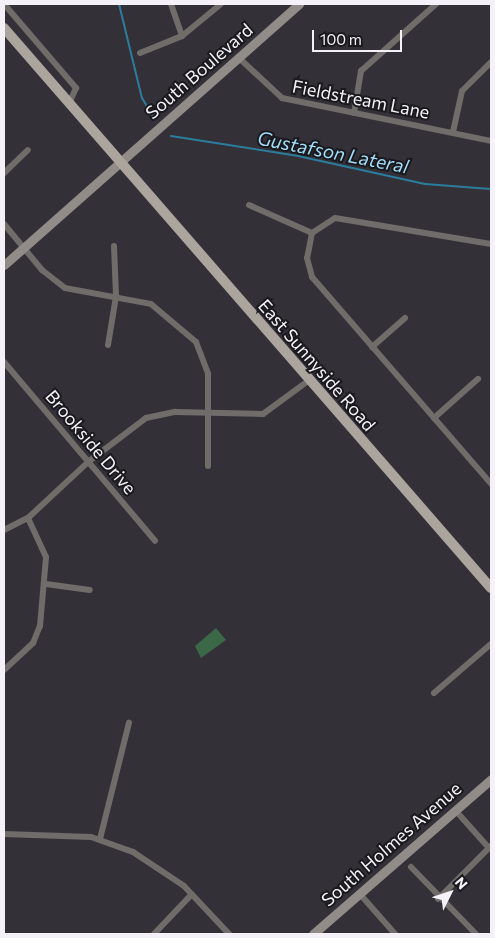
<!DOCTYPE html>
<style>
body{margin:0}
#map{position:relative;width:495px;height:938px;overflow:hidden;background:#333038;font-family:Commissioner,sans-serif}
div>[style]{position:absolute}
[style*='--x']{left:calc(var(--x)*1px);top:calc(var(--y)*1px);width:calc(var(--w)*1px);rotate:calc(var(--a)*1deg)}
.green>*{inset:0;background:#3b6846}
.stream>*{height:2px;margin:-1px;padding:0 1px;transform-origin:1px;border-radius:1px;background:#2c7d9d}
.street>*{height:6px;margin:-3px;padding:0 3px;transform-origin:3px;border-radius:3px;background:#6f6c69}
.secondary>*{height:9px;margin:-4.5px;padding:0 4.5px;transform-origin:4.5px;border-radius:4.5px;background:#918c87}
.primary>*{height:10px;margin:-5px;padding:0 5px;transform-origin:5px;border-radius:5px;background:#aca59e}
span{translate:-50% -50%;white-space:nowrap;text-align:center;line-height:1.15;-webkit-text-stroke:4px #1a191d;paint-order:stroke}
.street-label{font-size:18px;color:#f4f2f8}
.water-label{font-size:19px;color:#a2defa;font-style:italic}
.frame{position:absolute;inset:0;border:5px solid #f4f2f8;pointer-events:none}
.north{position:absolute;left:425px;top:868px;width:50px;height:50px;-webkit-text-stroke:4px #1a191d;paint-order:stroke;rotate:49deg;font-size:14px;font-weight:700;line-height:20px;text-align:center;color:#f4f2f8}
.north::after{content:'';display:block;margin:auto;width:18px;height:22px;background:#f4f2f8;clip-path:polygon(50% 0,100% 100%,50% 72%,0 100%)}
.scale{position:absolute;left:312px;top:30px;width:90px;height:22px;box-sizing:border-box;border:2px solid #f4f2f8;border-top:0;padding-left:6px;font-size:15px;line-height:18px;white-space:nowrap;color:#f4f2f8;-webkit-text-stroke:4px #1a191d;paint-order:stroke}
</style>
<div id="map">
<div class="green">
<i style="clip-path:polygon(216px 628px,226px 640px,201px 658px,195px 646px)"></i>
</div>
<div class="stream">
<i style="--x:119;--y:4;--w:97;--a:76.3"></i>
<i style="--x:142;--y:98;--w:23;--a:59"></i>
<i style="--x:171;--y:136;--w:129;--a:8.9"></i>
<i style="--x:298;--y:156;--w:130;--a:12.4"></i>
<i style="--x:425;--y:184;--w:66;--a:4.3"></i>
</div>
<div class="street">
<i style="--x:4;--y:4;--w:111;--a:49.4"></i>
<i style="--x:76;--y:88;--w:17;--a:114"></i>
<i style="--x:171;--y:4;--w:34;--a:71"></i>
<i style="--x:140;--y:53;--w:45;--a:-22"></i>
<i style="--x:182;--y:36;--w:50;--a:-39.4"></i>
<i style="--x:239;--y:58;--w:59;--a:42.9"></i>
<i style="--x:282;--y:98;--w:213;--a:11.6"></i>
<i style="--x:354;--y:113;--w:43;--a:-80.5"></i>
<i style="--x:361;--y:71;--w:101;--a:-41.8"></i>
<i style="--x:453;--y:132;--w:42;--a:-77.6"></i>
<i style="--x:462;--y:91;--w:41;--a:-45"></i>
<i style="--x:4;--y:173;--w:33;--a:-44"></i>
<i style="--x:249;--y:205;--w:69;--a:24"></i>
<i style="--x:4;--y:224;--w:60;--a:50.4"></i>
<i style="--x:42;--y:270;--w:29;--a:38"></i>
<i style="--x:65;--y:288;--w:87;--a:10.5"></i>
<i style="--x:151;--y:304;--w:59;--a:40.2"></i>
<i style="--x:196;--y:342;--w:34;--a:69"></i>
<i style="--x:208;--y:374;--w:92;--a:90"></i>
<i style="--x:491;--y:244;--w:158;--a:-170.5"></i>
<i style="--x:335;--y:218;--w:27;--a:147"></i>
<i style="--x:312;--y:233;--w:25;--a:101"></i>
<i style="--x:307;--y:258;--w:20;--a:75"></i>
<i style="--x:312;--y:277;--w:274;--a:49.1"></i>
<i style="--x:108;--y:345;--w:50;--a:-80.7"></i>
<i style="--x:116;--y:296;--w:50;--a:-92.3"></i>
<i style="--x:372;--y:347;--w:44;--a:-41.3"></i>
<i style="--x:4;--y:362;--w:234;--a:49.8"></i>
<i style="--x:434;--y:418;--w:59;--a:-41.6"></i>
<i style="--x:4;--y:530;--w:27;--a:-27"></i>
<i style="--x:28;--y:518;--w:82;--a:-43"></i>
<i style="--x:88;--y:462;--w:73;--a:-37.2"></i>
<i style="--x:146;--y:418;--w:30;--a:-12"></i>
<i style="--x:175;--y:412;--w:88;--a:1.3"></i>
<i style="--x:263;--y:414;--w:56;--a:-36.3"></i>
<i style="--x:46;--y:584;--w:44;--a:7.8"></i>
<i style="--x:4;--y:670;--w:40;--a:-43"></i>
<i style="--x:33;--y:643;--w:18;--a:-68"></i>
<i style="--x:40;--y:626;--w:69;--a:-85"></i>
<i style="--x:46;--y:557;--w:43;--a:-114.8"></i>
<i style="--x:434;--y:693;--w:75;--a:-40.7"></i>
<i style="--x:455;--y:810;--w:51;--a:48.2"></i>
<i style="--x:4;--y:834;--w:87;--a:2"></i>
<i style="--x:91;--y:837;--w:45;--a:19.7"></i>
<i style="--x:133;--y:852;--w:61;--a:33.7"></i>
<i style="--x:184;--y:886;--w:66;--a:46.8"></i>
<i style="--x:100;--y:839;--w:120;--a:-76"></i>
<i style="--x:411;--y:867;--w:93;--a:45.9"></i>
<i style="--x:359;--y:893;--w:55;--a:48.7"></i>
<i style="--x:438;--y:899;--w:75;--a:-45"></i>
<i style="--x:154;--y:934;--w:55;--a:-46.5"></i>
</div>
<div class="secondary">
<i style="--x:4;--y:265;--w:394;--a:-41.5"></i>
<i style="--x:313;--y:934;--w:236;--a:-41"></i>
</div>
<div class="primary">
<i style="--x:4;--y:28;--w:742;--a:48.99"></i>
</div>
<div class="street-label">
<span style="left:199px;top:71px;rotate:-41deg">South Boulevard</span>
<span style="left:361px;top:99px;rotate:11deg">Fieldstream Lane</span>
<span style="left:317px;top:365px;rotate:49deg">East Sunnyside Road</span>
<span style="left:91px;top:442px;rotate:50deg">Brookside Drive</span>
<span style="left:391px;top:844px;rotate:-41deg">South Holmes Avenue</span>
</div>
<div class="water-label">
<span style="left:333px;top:152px;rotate:11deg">Gustafson Lateral</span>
</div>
<div class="frame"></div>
<div class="north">N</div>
<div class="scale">100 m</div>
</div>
